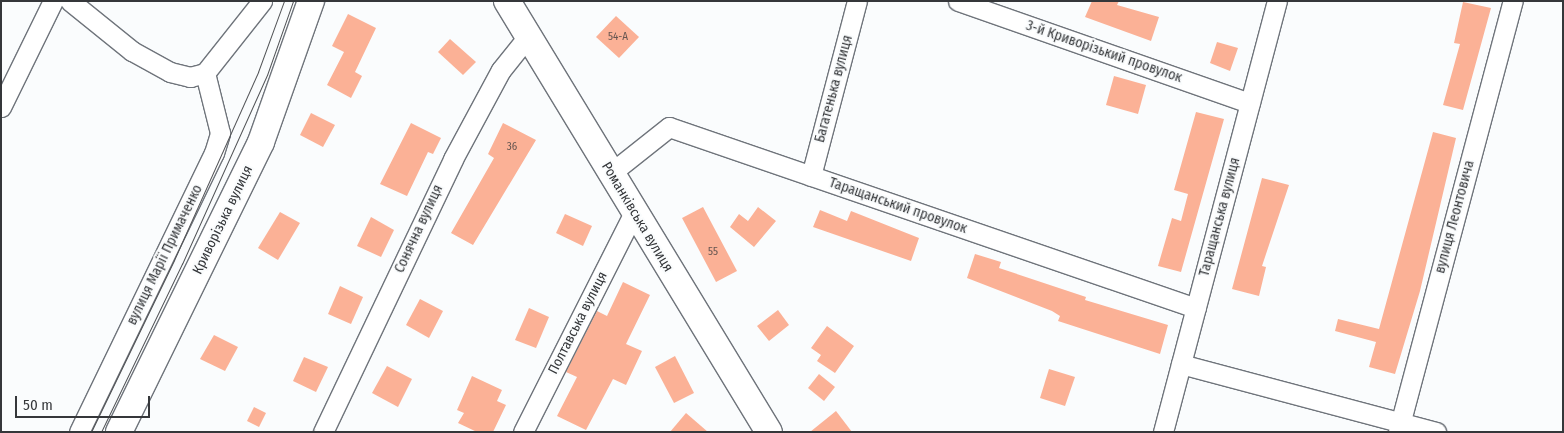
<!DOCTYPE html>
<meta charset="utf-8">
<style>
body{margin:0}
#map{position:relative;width:1564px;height:433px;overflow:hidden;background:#fafcfd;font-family:"Fira Sans Condensed",sans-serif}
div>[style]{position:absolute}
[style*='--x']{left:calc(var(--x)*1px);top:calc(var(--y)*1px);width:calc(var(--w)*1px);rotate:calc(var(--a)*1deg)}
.building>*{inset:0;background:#fbb196}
.roads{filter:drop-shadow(1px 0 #6f747b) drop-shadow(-1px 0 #6f747b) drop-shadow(0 1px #6f747b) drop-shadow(0 -1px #6f747b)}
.street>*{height:19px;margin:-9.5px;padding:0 9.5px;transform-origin:9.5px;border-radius:9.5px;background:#fff}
.secondary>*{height:26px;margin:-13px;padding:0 13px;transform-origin:13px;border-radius:13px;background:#fff}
.tram>*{height:1px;margin:-0.5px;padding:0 0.5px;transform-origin:0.5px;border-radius:0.5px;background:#525457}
span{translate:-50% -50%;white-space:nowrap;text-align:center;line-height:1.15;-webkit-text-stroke:4px #fafcfd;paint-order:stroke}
.number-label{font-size:11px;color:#665651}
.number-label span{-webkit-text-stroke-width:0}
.street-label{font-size:14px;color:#35373a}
.frame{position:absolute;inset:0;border:2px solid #35373a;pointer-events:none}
.scale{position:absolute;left:15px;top:396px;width:135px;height:22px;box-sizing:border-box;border:2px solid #35373a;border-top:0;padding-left:6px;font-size:15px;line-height:18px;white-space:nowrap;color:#35373a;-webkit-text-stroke:4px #fafcfd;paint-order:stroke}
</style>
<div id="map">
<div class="building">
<i style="clip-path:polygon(1092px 1px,1119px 1px,1117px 5px,1159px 17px,1151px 41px,1085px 17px)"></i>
<i style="clip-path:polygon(1463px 2px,1491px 8px,1463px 110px,1443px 105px,1460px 44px,1454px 43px)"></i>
<i style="clip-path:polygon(348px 14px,376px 28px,355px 72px,362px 76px,351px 98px,327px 85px,344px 52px,332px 46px)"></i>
<i style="clip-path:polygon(616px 16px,639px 37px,619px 58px,596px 37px)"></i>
<i style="clip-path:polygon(450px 39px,476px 62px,463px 75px,438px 52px)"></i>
<i style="clip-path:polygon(1217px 42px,1238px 48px,1230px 71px,1210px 63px)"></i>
<i style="clip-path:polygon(1114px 76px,1146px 85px,1138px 114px,1106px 105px)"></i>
<i style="clip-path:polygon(1196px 112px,1224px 119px,1181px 272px,1158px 266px,1172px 218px,1181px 221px,1188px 194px,1174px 190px)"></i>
<i style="clip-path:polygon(311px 113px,335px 125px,323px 147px,300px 135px)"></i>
<i style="clip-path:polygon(411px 123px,441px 138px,433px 154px,428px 152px,407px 196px,380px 184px)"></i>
<i style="clip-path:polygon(503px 123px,536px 140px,473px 245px,451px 233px,494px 158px,488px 154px)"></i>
<i style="clip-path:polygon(1433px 132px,1456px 138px,1420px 291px,1395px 374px,1369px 367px,1376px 342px,1335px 331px,1338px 319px,1379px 329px)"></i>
<i style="clip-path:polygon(1262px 178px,1289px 185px,1262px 266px,1266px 267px,1259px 296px,1232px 289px)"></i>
<i style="clip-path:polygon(703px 207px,737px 271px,716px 282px,682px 218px)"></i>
<i style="clip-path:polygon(758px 207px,776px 221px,754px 247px,730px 227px,739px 214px,748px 221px)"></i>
<i style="clip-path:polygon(820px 210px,847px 221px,851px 211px,919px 238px,911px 261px,813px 227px)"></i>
<i style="clip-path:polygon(280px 212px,300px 223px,278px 260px,258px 248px)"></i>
<i style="clip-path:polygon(565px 214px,592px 226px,583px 246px,556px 233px)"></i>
<i style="clip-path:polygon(371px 217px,394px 230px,381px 257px,357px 246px)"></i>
<i style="clip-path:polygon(975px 254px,1001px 262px,999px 268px,1086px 297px,1085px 300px,1168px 325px,1160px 354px,1058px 321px,1060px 316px,1052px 311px,967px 278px)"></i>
<i style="clip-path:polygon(623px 282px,650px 295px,626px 344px,642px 351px,626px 385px,613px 379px,586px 430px,557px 416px,577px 377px,566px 372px,597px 311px,607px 316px)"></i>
<i style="clip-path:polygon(340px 286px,363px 297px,351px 324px,328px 314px)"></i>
<i style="clip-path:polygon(420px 299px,443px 311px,429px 338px,406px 325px)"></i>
<i style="clip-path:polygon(529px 308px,549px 317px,536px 348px,515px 340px)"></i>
<i style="clip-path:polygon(778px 310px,789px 325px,769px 341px,757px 326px)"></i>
<i style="clip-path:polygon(827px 326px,854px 346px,835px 373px,817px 361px,821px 355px,811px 348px)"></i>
<i style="clip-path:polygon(214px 335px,238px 347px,225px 371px,200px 359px)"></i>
<i style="clip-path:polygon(675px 356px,694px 393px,674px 403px,655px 367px)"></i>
<i style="clip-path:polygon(304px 357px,328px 367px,316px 392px,293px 381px)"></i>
<i style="clip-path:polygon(387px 366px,412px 379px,398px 407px,372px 393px)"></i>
<i style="clip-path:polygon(1049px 369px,1075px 377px,1065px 406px,1040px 398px)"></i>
<i style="clip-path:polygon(819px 374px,835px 387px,824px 401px,808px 388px)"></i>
<i style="clip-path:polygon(472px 376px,502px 390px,497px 401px,506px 405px,493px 432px,477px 432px,458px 423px,464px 413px,457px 410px)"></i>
<i style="clip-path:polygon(254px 407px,266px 413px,259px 427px,247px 421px)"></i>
<i style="clip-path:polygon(836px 411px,852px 432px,810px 432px)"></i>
<i style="clip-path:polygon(686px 413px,708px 432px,670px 432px)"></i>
</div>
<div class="roads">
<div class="street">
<i style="--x:70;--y:1;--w:80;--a:38.9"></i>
<i style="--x:132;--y:51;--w:43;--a:28.9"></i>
<i style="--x:170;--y:72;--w:21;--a:14"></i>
<i style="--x:190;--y:77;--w:16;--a:-15"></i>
<i style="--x:958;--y:1;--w:309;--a:19.3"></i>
<i style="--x:205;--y:73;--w:92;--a:-51.6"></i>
<i style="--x:1;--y:107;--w:118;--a:-63.9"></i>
<i style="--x:611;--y:173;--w:74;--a:-38.4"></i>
<i style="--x:669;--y:127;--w:557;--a:18.96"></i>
<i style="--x:811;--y:176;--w:181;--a:-75.3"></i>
<i style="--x:1181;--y:364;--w:264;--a:14.9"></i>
<i style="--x:79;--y:432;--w:310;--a:-64.2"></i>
<i style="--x:214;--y:153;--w:21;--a:-73"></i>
<i style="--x:220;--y:133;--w:62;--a:-104"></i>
<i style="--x:323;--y:432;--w:302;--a:-64.5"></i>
<i style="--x:453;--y:159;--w:101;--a:-61.7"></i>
<i style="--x:501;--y:70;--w:45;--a:-51.3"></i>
<i style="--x:523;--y:432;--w:244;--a:-63.2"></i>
<i style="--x:1163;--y:432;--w:446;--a:-75.2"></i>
<i style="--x:1398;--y:432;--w:446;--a:-75.1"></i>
</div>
<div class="secondary">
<i style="--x:507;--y:1;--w:504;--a:58.71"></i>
<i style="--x:119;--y:432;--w:323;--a:-63.9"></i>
<i style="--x:261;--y:142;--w:150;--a:-70.5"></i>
</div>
</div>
<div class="tram">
<i style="--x:91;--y:432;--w:191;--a:-64.2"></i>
<i style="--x:174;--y:260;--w:206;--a:-65.9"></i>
<i style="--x:258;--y:72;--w:76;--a:-69.9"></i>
<i style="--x:101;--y:432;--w:187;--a:-64.3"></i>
<i style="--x:182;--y:264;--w:207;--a:-65.8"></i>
<i style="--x:267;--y:75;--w:78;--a:-70.6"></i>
</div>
<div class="number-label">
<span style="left:618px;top:37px">54-А</span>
<span style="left:512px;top:147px">36</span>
<span style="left:713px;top:252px">55</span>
</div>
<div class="street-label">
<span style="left:1104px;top:52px;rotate:19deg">3-й Криворізький провулок</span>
<span style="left:834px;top:89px;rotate:-75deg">Багатенька вулиця</span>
<span style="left:898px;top:206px;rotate:19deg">Таращанський провулок</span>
<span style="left:637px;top:217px;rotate:59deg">Романківська вулиця</span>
<span style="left:1220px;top:217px;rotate:-75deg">Таращанська вулиця</span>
<span style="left:1455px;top:217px;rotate:-75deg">вулиця Леонтовича</span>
<span style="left:223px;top:220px;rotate:-64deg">Криворізька вулиця</span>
<span style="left:419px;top:229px;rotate:-65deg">Сонячна вулиця</span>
<span style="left:165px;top:255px;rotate:-64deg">вулиця Марії Примаченко</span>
<span style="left:578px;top:323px;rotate:-63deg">Полтавська вулиця</span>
</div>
<div class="frame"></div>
<div class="scale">50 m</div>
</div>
